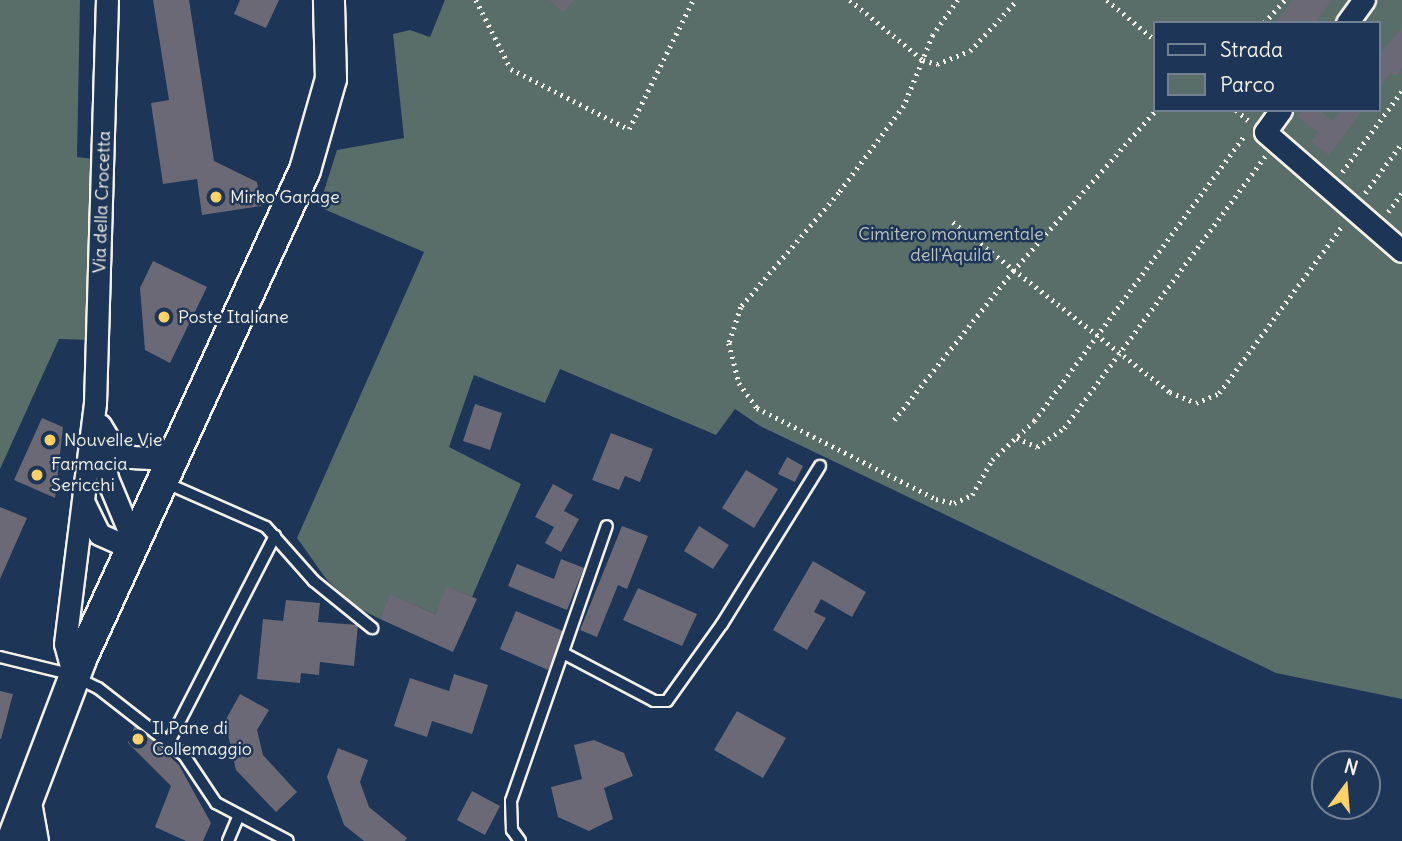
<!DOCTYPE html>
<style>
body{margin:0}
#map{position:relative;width:1402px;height:841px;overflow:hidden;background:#1d3557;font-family:Delius,sans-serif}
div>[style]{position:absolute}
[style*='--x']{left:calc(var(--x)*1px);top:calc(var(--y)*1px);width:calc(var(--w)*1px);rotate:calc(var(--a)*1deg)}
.green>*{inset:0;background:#596d69}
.building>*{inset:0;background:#6b6975}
.path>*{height:4.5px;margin-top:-2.25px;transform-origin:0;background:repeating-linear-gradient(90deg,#f4f1e8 0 2px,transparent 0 7px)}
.roads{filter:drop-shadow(2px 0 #f4f1e8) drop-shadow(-2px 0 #f4f1e8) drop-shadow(0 2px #f4f1e8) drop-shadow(0 -2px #f4f1e8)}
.lane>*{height:10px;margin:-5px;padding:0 5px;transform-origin:5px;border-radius:5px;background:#1d3557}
.street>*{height:21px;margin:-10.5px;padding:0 10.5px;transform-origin:10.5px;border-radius:10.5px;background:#1d3557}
.secondary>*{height:30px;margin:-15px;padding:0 15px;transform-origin:15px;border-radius:15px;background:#1d3557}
.dots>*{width:19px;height:19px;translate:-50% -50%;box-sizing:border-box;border:4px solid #1d3557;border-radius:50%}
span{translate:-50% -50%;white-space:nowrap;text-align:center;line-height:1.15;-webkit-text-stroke:5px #1d3557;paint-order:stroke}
.poi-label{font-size:18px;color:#f4f1e8}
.left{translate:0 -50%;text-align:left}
.street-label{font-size:18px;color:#f4f1e8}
.park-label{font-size:18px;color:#bec3bc}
.legend{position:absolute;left:1153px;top:21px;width:228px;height:91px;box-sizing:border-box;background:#1d3557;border:2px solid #738091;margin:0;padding:9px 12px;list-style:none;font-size:21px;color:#f4f1e8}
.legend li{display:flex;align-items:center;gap:14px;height:35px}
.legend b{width:35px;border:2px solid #738091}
.north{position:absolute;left:1311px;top:750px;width:70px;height:70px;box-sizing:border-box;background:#1d3557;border:2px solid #738091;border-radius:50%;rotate:16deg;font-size:19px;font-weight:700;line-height:28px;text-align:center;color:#f4f1e8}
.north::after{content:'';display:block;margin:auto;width:24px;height:32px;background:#ffd166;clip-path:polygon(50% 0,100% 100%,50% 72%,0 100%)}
</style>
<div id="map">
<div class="green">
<i style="clip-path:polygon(0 0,80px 0,77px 157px,94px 159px,90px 340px,59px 339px,0 469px)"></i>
<i style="clip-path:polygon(evenodd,445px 0,1402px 0,1402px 699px,1276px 673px,760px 426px,735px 409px,716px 435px,560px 369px,545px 403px,474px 375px,449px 447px,521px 484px,472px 597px,448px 587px,435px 614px,392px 595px,380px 619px,358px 608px,327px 580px,297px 538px,424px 252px,319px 207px,337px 150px,404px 138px,393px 34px,410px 30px,430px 37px,445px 0,1155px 23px,1379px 23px,1379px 110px,1155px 110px,1155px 23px)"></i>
</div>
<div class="building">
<i style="clip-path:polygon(153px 0,189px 0,214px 161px,257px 182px,261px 206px,202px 215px,197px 179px,163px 184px,151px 103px,169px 100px)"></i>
<i style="clip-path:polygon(240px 0,279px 0,266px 28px,234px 14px)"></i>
<i style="clip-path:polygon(549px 0,574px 0,563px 12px)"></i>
<i style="clip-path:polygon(1292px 0,1332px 0,1315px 23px,1276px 23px)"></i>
<i style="clip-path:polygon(1402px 28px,1402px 68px,1396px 76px,1391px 72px,1379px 88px,1379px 54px)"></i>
<i style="clip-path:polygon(1302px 110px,1319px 110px,1333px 121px,1341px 110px,1363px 110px,1329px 155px,1311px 142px,1318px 132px,1298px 117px)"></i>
<i style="clip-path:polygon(153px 261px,207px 287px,170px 363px,145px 350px,140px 288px)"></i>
<i style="clip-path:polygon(475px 404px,502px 413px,490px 450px,463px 441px)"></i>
<i style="clip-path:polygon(42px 418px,63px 427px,55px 498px,14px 480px)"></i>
<i style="clip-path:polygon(611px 433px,653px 449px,640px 482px,625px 476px,619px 490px,592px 480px)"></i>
<i style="clip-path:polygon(787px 457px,803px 466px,795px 482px,778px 474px)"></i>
<i style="clip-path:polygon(746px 470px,778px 489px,754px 528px,722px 508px)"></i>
<i style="clip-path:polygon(553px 484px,573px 495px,564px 511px,579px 519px,561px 552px,545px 543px,554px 527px,535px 517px)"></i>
<i style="clip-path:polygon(0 507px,27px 518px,0 579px)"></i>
<i style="clip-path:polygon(622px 526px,648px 536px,627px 589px,618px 585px,597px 637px,580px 630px)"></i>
<i style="clip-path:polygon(699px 526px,729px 545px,713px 569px,684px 551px)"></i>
<i style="clip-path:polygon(561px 559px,584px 568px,567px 610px,508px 586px,517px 564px,554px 579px)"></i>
<i style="clip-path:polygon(813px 561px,866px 592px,852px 617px,821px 599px,814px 612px,826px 618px,807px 650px,773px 630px)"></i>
<i style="clip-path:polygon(447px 586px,477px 599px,453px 652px,380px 619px,391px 594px,435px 614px)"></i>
<i style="clip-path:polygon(638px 588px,697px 614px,682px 646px,623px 620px)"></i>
<i style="clip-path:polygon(286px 600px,320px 603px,318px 622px,358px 625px,354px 666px,320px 662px,319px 675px,301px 673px,300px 683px,257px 679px,263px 619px,283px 621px)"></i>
<i style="clip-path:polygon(516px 611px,565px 632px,548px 670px,500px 649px)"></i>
<i style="clip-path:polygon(454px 674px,488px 685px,472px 734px,432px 721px,427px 737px,394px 726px,410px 678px,449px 691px)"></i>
<i style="clip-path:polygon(0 691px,13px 694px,1px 739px,0 739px)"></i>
<i style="clip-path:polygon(240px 694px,269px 710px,257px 730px,263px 755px,297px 792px,276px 812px,236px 770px,225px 721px)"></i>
<i style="clip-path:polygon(737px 711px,786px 738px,763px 778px,714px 750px)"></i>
<i style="clip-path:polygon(135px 725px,179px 765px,211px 823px,203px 841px,186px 841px,155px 827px,171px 786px,128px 743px)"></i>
<i style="clip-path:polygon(594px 740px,624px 753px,633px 776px,604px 788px,613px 819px,589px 831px,558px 817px,551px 787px,582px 779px,574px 745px)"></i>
<i style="clip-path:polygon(338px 748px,368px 760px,360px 782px,369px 807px,407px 838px,405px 841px,364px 841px,344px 825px,327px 777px)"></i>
<i style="clip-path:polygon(472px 791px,500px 806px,485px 835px,457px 820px)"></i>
</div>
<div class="path">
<i style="--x:476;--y:0;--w:77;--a:63.1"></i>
<i style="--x:511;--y:69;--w:132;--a:27"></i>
<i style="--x:629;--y:129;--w:144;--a:-63.6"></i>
<i style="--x:850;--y:0;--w:94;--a:39.4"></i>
<i style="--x:923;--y:60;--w:15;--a:16"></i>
<i style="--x:937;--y:64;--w:35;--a:-22"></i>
<i style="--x:970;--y:51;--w:69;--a:-47.3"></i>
<i style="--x:958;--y:0;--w:43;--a:125.5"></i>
<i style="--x:933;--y:35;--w:77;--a:112.2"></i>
<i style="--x:904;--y:106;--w:109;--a:126.8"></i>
<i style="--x:839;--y:193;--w:150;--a:130.7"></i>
<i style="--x:741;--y:307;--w:38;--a:108"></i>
<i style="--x:729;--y:343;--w:41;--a:76"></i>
<i style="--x:739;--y:383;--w:31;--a:54"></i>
<i style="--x:757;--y:408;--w:201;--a:26.9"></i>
<i style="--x:936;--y:499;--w:18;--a:13"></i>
<i style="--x:954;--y:503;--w:20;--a:-24"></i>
<i style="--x:972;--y:495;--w:40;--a:-60.3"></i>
<i style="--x:992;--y:460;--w:57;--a:-42.9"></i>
<i style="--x:1034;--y:421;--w:354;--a:-53.6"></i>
<i style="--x:1107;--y:0;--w:62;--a:39.8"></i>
<i style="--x:1264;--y:23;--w:31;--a:-48"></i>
<i style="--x:1236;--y:110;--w:17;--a:40"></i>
<i style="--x:1342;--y:172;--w:101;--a:-53.5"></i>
<i style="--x:1365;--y:193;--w:62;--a:-53.5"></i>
<i style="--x:1388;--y:212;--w:24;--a:-54"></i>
<i style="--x:953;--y:222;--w:276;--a:38.1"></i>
<i style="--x:1170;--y:392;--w:28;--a:23"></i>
<i style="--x:1196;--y:403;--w:25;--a:-23"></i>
<i style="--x:1219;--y:393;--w:207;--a:-53.6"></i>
<i style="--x:894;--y:420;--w:191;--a:-51.4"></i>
<i style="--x:1013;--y:271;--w:215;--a:-48.4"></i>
<i style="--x:1017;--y:438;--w:22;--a:24"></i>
<i style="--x:1037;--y:447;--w:33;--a:-35"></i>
<i style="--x:1064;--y:428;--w:338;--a:-53.5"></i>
</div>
<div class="roads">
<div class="lane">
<i style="--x:164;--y:482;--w:111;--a:23.8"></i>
<i style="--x:266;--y:527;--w:72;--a:48.4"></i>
<i style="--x:314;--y:581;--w:75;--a:39"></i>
<i style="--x:563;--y:653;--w:103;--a:27.8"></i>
<i style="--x:654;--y:701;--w:13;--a:0"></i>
<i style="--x:667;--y:701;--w:95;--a:-54.5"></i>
<i style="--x:722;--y:624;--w:186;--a:-58.2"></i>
<i style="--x:0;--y:657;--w:71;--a:13.8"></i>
<i style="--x:69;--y:674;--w:32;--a:26"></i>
<i style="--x:98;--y:688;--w:109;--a:37.9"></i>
<i style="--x:184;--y:755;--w:58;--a:56.3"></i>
<i style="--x:216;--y:803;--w:81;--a:27.8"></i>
<i style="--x:169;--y:742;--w:232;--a:-62.8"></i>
<i style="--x:228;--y:841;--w:26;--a:-67"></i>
<i style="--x:520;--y:841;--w:14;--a:-126"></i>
<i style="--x:512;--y:830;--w:29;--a:-92"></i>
<i style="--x:511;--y:801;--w:291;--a:-70.8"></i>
</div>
<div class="street">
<i style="--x:1347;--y:23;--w:29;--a:-54"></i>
<i style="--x:1281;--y:110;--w:27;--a:126"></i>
<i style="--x:1265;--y:132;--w:181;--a:41"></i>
<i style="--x:100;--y:425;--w:27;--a:59"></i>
<i style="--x:114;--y:448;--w:19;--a:28"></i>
<i style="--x:131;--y:457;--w:20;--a:3"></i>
<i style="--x:151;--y:458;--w:30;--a:-27"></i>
<i style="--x:84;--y:503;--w:34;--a:64"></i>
<i style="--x:99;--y:534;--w:24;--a:24"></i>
<i style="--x:121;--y:544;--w:13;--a:-4"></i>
<i style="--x:134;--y:543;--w:70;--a:-112.6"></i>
<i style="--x:107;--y:478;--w:49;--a:-99.5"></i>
<i style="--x:74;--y:677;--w:34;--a:-105"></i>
<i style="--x:65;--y:644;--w:243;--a:-82.9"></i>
<i style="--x:95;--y:403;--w:403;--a:-88.3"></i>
<i style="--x:29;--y:796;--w:46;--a:79.9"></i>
</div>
<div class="secondary">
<i style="--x:12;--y:841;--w:195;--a:-69.2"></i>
<i style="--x:81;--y:659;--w:538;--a:-65.39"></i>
<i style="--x:305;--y:170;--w:95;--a:-74.1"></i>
<i style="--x:331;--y:79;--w:79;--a:-91.5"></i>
</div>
</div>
<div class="dots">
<i style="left:216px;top:197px;background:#ffd166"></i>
<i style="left:164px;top:317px;background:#ffd166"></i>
<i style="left:50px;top:440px;background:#ffd166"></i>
<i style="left:37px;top:475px;background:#ffd166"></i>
<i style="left:138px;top:739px;background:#ffd166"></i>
</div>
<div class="poi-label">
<span class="left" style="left:230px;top:197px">Mirko Garage</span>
<span class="left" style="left:178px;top:317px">Poste Italiane</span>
<span class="left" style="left:64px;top:440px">Nouvelle Vie</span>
<span class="left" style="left:51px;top:475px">Farmacia<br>Sericchi</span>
<span class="left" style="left:152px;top:739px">Il Pane di<br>Collemaggio</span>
</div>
<div class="street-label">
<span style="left:102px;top:202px;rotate:-88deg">Via della Crocetta</span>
</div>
<div class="park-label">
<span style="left:951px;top:245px">Cimitero monumentale<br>dell'Aquila</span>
</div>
<ul class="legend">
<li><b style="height:9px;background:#1d3557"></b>Strada</li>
<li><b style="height:19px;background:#596d69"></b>Parco</li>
</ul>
<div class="north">N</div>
</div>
